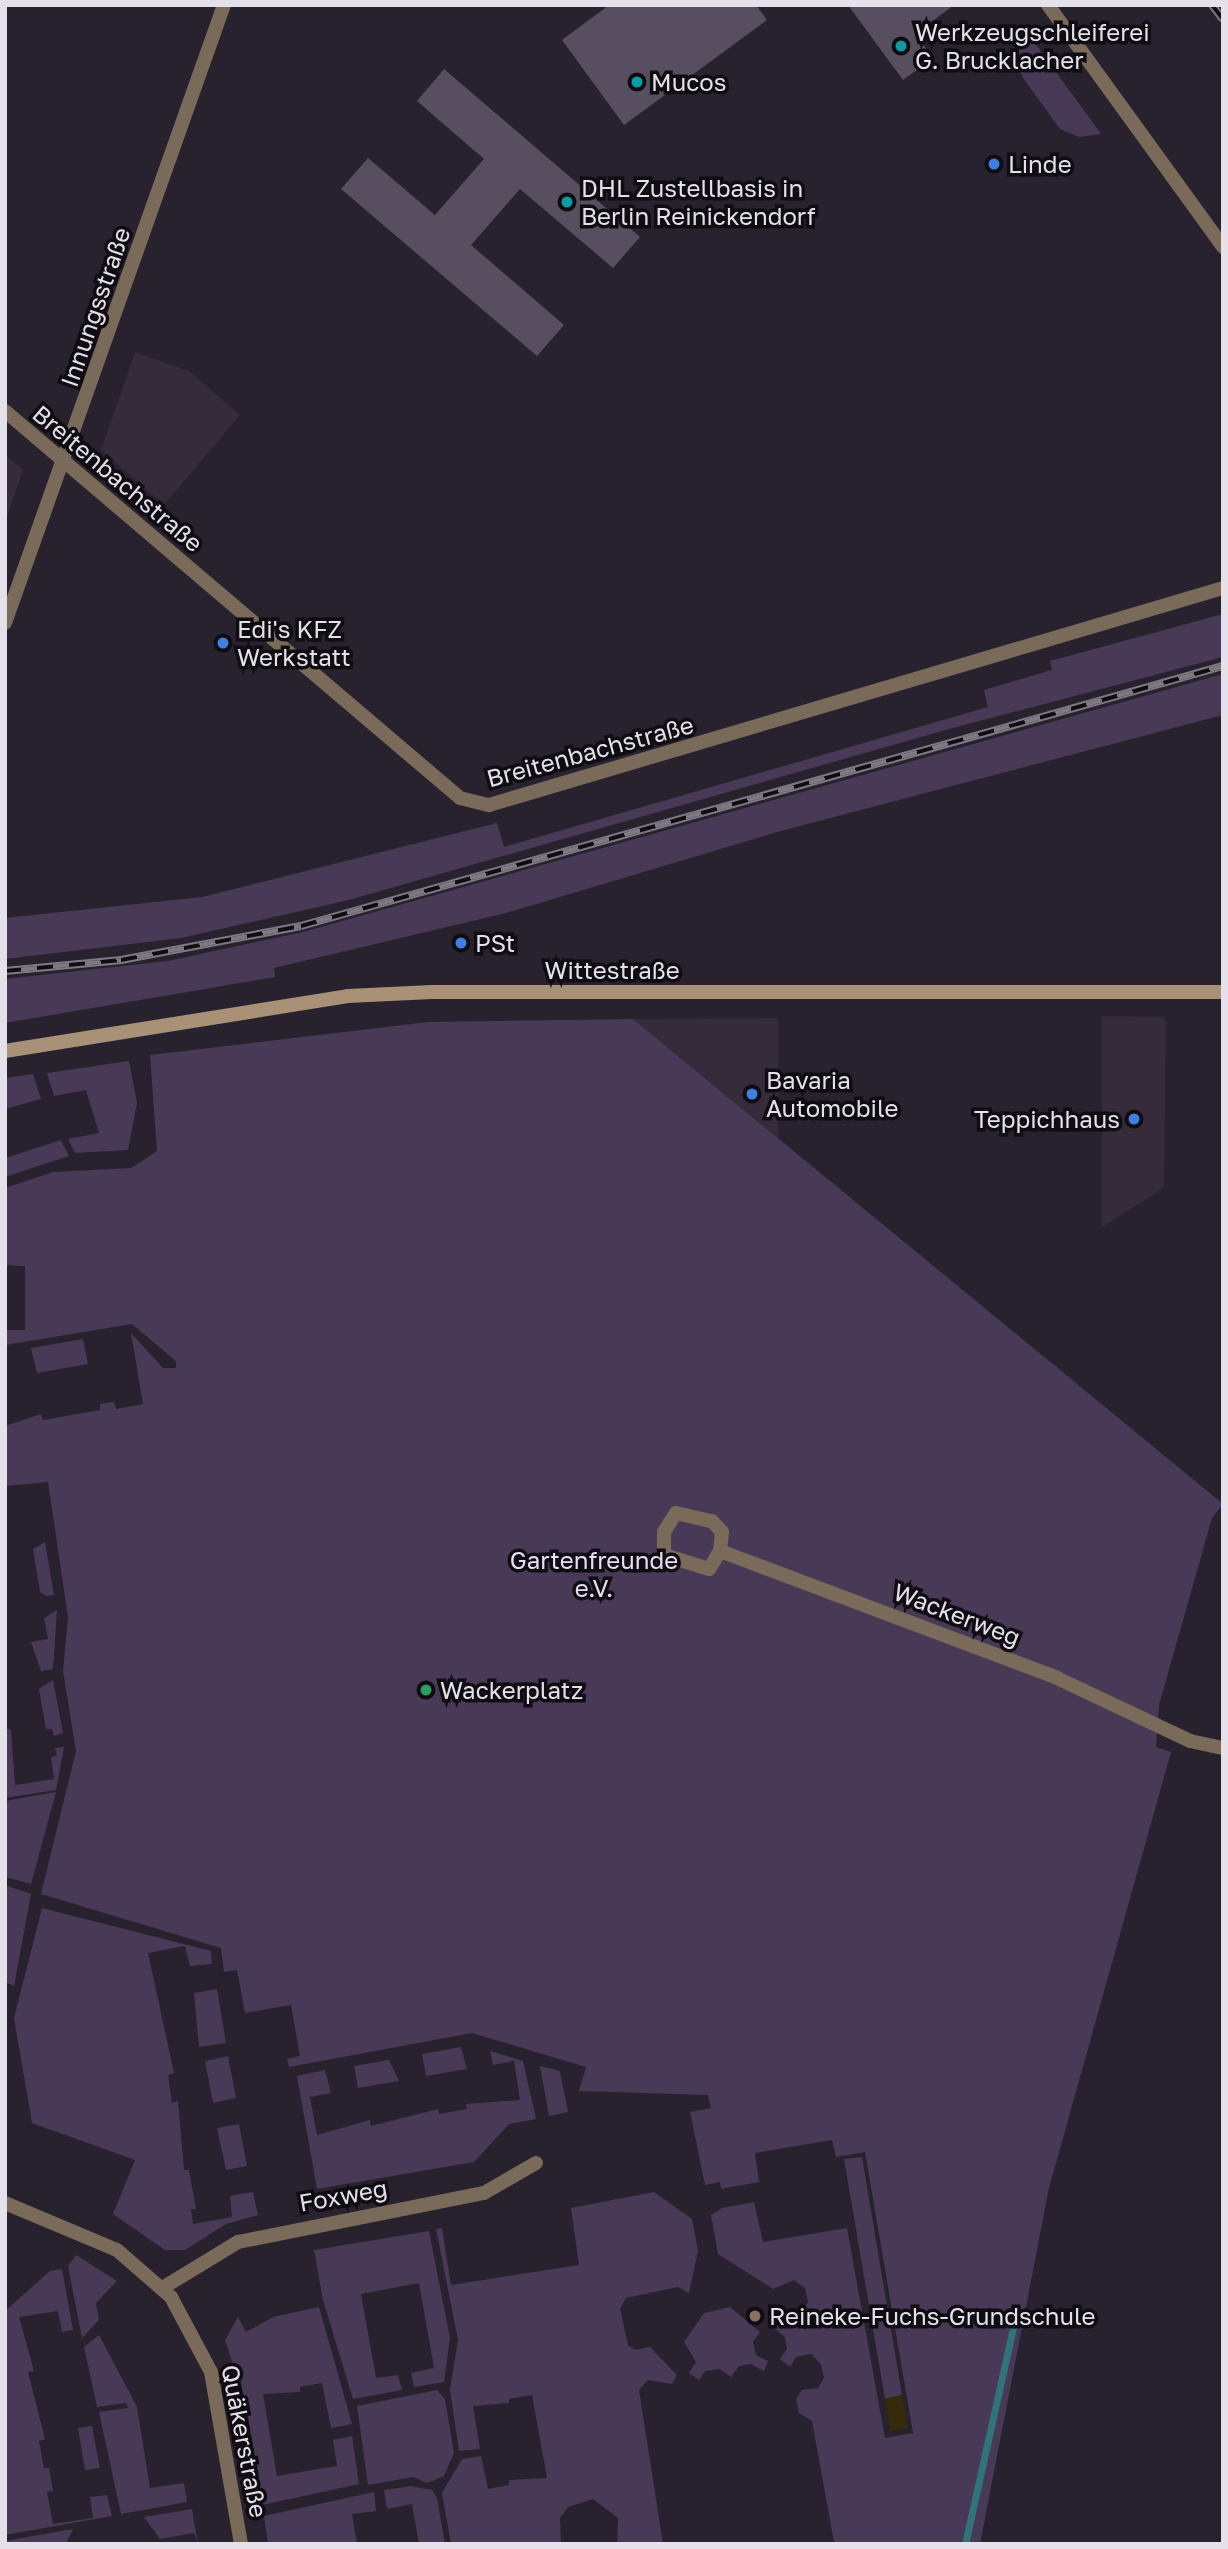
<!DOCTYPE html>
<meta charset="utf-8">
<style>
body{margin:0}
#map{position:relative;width:1228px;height:2549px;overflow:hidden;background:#28212e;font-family:"Golos Text",sans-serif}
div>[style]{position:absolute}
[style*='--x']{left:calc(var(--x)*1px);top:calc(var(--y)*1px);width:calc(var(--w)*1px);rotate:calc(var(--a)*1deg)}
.commercial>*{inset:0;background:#352b3a}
.green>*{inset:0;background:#483a56}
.sand>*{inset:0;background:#332b0a}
.stream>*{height:7px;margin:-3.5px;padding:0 3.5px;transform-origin:3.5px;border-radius:3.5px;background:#30747a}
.building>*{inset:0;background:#574f5f}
.minor>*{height:14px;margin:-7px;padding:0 7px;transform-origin:7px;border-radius:7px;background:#796a5a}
.secondary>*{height:14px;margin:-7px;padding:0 7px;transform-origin:7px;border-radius:7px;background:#a99177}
.rail>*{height:8px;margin-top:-4px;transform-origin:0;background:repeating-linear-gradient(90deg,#0f0c12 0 16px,#7f7984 0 32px);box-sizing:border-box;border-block:2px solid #7f7984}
.dots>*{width:19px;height:19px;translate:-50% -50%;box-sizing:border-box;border:4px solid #0f0c12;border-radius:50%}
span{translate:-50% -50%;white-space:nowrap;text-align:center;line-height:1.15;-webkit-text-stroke:7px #0f0c12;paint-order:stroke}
.poi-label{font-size:24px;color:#e5e1ea}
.left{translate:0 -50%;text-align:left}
.right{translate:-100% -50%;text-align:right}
.street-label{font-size:24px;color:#e5e1ea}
.park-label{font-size:24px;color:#e9dcf7}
.frame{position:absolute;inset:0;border:7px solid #e5e1ea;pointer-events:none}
</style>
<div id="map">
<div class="commercial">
<i style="clip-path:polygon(135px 352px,189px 371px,240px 415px,164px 505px,101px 450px)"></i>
<i style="clip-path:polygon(5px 454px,23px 470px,5px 522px)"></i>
<i style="clip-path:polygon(1102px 1016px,1164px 1017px,1166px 1022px,1164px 1188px,1102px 1227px)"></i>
<i style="clip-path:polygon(778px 1018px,778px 1138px,633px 1019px,760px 1018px)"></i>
</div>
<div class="green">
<i style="clip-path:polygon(1027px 32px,1101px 134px,1079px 137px,1060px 129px,1023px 78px,1016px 55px)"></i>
<i style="clip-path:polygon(1223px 614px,1223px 657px,949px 729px,349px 900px,181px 938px,5px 959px,5px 918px,202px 897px,497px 823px,504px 847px,988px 707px,984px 690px,1052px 670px,1050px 661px)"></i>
<i style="clip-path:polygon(1223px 674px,1223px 715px,777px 832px,506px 913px,274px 968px,275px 977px,5px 1023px,5px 979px,168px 961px,303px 932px)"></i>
<i style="clip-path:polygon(633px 1019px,1223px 1504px,1212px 1518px,1159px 1705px,1156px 1747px,1171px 1752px,1049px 2188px,980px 2544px,824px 2544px,834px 2542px,812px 2421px,799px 2413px,796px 2399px,802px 2390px,818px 2388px,824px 2378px,821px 2364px,811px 2354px,796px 2357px,790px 2367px,780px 2359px,787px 2349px,785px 2337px,775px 2329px,779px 2318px,801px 2313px,808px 2302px,805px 2288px,794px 2280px,773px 2289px,718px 2254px,711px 2215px,722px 2208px,754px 2202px,763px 2242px,847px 2228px,885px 2438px,913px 2433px,865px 2152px,836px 2157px,832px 2140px,755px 2153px,759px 2182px,721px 2189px,720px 2182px,705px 2185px,690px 2112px,711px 2108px,708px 2095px,579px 2091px,586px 2067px,472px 2033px,289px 2067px,287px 2059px,300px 2056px,291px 2005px,245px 2013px,237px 1970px,224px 1972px,221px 1948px,41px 1894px,76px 1751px,63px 1671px,68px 1617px,48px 1482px,5px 1486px,5px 1426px,41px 1414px,43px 1420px,100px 1410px,100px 1404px,114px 1402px,116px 1409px,143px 1404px,131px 1333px,163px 1368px,176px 1368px,176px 1361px,132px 1324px,5px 1345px,5px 1330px,25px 1330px,25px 1266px,5px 1265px,5px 1188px,53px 1172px,131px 1168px,157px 1151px,150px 1055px,428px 1022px)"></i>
<i style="clip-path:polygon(129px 1061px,137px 1103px,128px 1150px,75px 1153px,68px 1139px,99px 1133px,86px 1090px,54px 1096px,47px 1073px)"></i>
<i style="clip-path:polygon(33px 1074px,41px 1099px,5px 1109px,5px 1078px)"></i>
<i style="clip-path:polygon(61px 1140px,69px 1156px,5px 1177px,5px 1158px)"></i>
<i style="clip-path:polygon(83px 1339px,88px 1364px,37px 1373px,31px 1348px)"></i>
<i style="clip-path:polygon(45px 1542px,54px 1595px,47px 1596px,40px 1592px,33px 1549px)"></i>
<i style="clip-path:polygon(57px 1610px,53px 1669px,41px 1671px,31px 1642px,48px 1639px,44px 1618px)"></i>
<i style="clip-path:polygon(53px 1680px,63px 1733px,54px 1736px,52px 1729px,46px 1729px,39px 1689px)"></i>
<i style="clip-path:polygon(5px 1728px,11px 1730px,15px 1785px,54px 1779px,51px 1757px,57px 1756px,55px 1748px,64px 1747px,56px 1790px,5px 1798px)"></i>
<i style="clip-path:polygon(56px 1792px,31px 1884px,5px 1877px,5px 1801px)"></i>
<i style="clip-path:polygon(5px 1885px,31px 1894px,14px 1986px,7px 1983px,5px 1968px)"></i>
<i style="clip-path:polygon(42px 1908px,211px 1951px,212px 1964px,190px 1966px,185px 1946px,148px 1953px,174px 2073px,168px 2075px,172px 2103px,178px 2101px,184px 2170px,189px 2170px,196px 2209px,191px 2209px,193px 2224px,232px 2217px,230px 2196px,235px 2195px,253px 2192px,258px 2215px,226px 2224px,185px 2250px,165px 2250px,113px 2214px,135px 2160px,32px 2123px,14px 2018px)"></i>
<i style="clip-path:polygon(217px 1989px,226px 2043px,199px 2047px,194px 1993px)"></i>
<i style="clip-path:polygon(461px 2047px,467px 2069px,426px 2076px,422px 2054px)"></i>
<i style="clip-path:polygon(490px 2051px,523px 2061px,536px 2119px,509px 2124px,474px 2162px,317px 2189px,297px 2076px,325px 2070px,331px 2093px,310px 2097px,317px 2135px,370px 2120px,371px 2126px,438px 2109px,439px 2114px,467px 2109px,466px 2104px,520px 2100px,514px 2061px,493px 2065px)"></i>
<i style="clip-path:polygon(228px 2056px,236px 2098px,213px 2103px,205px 2061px)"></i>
<i style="clip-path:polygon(389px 2060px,399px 2081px,358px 2088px,354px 2066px)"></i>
<i style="clip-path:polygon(540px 2066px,560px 2071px,568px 2112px,549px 2116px)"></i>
<i style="clip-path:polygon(239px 2124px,247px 2166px,226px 2170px,217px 2128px)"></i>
<i style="clip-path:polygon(862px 2157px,902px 2395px,885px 2399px,844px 2159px)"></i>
<i style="clip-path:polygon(654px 2192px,692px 2219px,698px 2251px,689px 2293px,678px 2287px,626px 2298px,620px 2309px,628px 2345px,635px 2350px,650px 2347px,677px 2375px,672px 2384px,648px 2380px,639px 2390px,663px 2544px,617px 2544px,618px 2518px,593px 2499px,568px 2507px,560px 2518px,561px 2544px,451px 2544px,442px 2493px,462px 2459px,481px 2456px,488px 2489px,509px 2485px,509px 2480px,547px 2478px,532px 2395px,509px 2399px,509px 2403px,473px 2406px,480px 2449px,459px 2451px,450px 2389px,458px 2340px,436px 2229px,442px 2228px,451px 2285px,579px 2265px,571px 2208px)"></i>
<i style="clip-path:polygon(429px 2231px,450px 2338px,444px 2382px,414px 2387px,411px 2373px,434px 2368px,419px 2283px,361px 2294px,376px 2378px,398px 2375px,402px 2390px,353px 2399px,323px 2300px,314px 2250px)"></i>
<i style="clip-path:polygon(76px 2255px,117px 2281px,96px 2303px,99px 2320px,82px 2338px,68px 2266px)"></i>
<i style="clip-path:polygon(62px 2269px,73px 2330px,62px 2332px,58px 2311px,19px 2317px,34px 2371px,28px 2372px,45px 2439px,39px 2441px,44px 2468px,49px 2468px,53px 2491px,47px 2492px,53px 2524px,93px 2518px,90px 2497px,107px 2495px,112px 2516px,5px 2535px,5px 2311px,50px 2271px)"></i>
<i style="clip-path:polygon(319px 2307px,352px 2424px,331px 2428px,322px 2383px,300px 2387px,300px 2392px,263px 2394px,277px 2476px,337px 2466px,333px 2440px,352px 2436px,359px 2484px,262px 2505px,246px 2403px,225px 2340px,238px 2317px,246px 2332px,273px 2317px)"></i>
<i style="clip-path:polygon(730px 2307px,760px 2332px,753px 2342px,756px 2355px,768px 2361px,764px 2371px,751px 2364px,739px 2366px,731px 2377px,720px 2369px,705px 2371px,699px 2380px,689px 2373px,696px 2362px,684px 2342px,704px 2313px)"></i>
<i style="clip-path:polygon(99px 2335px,137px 2407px,150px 2488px,184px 2483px,187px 2502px,121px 2514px,99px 2412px,128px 2408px,126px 2403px,97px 2407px,84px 2347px)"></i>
<i style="clip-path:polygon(437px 2390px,445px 2399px,454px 2453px,444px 2476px,427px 2483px,413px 2477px,368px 2485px,357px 2406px)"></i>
<i style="clip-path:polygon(92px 2426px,100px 2468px,85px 2470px,78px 2428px)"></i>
<i style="clip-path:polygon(411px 2486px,432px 2490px,437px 2498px,445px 2544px,419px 2544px,412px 2504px,387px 2509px,384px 2490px)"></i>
<i style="clip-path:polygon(374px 2492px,376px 2511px,352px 2514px,357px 2544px,268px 2544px,264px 2516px)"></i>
<i style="clip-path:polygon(192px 2509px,198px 2544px,194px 2533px,160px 2539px,144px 2517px)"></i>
<i style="clip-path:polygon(73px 2529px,66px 2544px,5px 2544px,5px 2541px)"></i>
</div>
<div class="sand">
<i style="clip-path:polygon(902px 2395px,908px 2428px,890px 2431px,885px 2399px)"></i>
</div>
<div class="stream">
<i style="--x:965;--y:2544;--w:231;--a:-77.5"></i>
</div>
<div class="building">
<i style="clip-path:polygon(609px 5px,756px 5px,767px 20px,624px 125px,562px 40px)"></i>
<i style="clip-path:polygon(848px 5px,954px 5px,915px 34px,933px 58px,903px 80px)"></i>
<i style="clip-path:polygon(444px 69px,640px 237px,613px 268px,520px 189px,471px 245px,564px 325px,537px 356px,341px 189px,368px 158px,435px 215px,484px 159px,417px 101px)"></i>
</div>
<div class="minor">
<i style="--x:1048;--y:5;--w:299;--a:54.1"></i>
<i style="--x:5;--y:411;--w:597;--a:40.38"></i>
<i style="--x:460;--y:798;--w:30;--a:14"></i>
<i style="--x:489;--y:805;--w:765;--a:-16.47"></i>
<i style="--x:5;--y:623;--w:656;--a:-70.49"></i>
<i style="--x:676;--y:1513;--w:37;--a:13"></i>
<i style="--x:712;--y:1521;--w:15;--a:48"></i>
<i style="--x:722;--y:1532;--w:19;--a:96"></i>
<i style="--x:720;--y:1551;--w:21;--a:121"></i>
<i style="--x:709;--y:1569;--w:47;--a:-162.7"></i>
<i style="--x:664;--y:1555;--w:23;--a:-90"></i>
<i style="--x:664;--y:1532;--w:22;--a:-58"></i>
<i style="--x:720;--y:1551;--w:360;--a:20.6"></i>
<i style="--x:1057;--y:1678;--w:147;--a:25.3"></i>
<i style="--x:1190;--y:1741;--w:34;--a:12"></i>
<i style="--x:5;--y:2203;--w:121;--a:22.8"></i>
<i style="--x:117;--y:2250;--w:72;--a:41"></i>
<i style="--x:171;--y:2297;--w:85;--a:61.9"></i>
<i style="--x:211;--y:2372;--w:175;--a:80.1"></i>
<i style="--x:164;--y:2287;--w:87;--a:-31.3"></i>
<i style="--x:238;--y:2242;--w:251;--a:-11.3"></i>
<i style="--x:484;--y:2193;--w:60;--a:-30"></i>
</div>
<div class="secondary">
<i style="--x:5;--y:1051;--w:347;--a:-9.1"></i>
<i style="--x:348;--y:996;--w:84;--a:-2.7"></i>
<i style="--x:432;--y:992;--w:791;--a:0"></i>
</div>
<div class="rail">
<i style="--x:1212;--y:5;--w:18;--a:52"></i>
<i style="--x:5;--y:971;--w:117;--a:-5.4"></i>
<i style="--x:121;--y:960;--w:183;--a:-10.7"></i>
<i style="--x:301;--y:926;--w:958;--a:-15.75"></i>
</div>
<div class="dots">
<i style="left:901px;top:46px;background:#0f9aa8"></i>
<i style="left:637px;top:82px;background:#0f9aa8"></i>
<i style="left:994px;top:164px;background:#3f7fe0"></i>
<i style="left:567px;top:202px;background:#0f9aa8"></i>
<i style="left:223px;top:643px;background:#3f7fe0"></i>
<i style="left:461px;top:943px;background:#3f7fe0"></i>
<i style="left:752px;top:1094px;background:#3f7fe0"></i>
<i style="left:1134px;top:1119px;background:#3f7fe0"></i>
<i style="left:426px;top:1690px;background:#2e9e5b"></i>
<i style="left:755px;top:2316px;background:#8d6e63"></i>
</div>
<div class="poi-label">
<span class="left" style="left:915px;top:46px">Werkzeugschleiferei<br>G. Brucklacher</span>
<span class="left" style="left:651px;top:82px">Mucos</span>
<span class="left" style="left:1008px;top:164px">Linde</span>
<span class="left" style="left:581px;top:202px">DHL Zustellbasis in<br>Berlin Reinickendorf</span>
<span class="left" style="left:237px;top:643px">Edi's KFZ<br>Werkstatt</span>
<span class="left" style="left:475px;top:943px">PSt</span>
<span class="left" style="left:766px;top:1094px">Bavaria<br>Automobile</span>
<span class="right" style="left:1120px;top:1119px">Teppichhaus</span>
<span class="left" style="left:440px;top:1690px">Wackerplatz</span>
<span class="left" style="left:769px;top:2316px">Reineke-Fuchs-Grundschule</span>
</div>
<div class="street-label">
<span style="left:95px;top:307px;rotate:-71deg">Innungsstraße</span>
<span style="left:118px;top:478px;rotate:40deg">Breitenbachstraße</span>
<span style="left:590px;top:751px;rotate:-15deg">Breitenbachstraße</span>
<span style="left:612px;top:970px">Wittestraße</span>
<span style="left:957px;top:1614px;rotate:21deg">Wackerweg</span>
<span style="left:343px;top:2195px;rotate:-10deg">Foxweg</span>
<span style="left:245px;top:2441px;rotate:79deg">Quäkerstraße</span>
</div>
<div class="park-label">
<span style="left:594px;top:1574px">Gartenfreunde<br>e.V.</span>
</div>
<div class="frame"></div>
</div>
